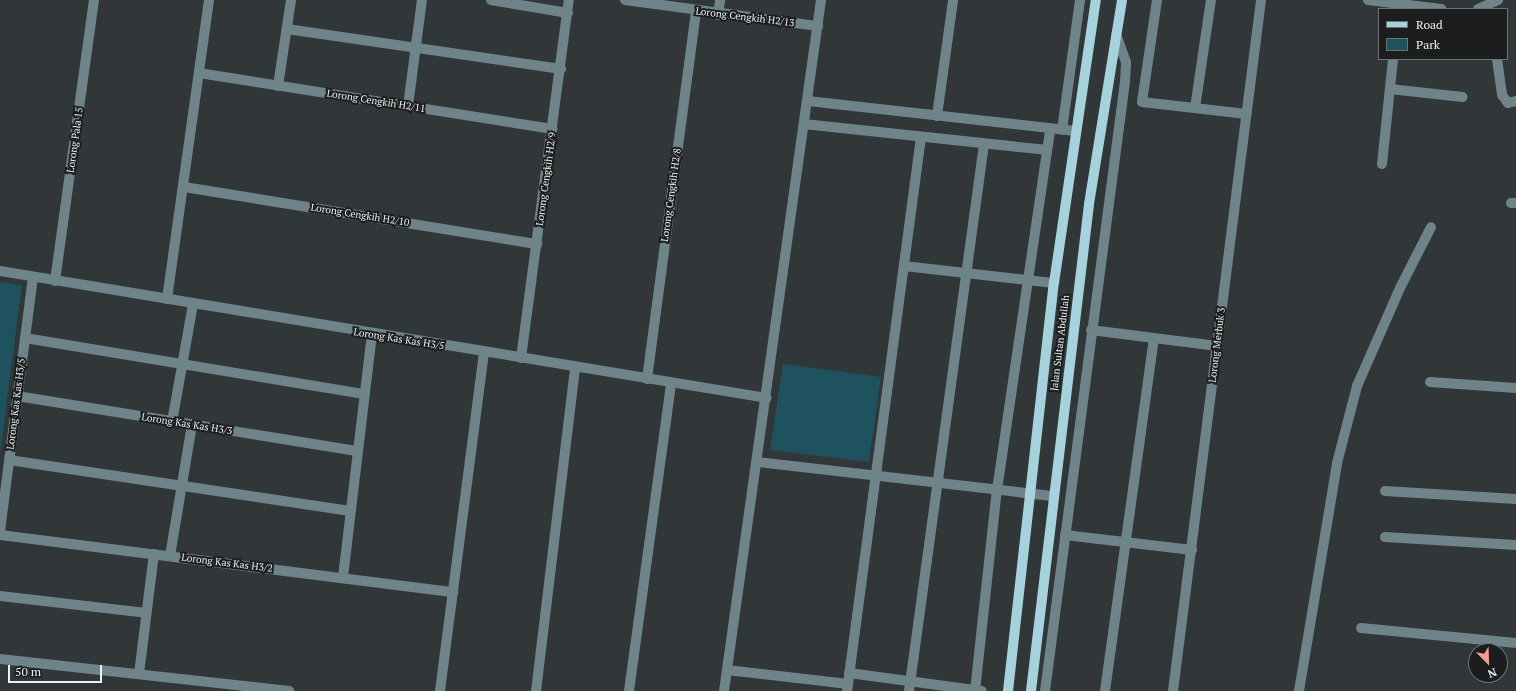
<!DOCTYPE html>
<style>
body{margin:0}
#map{position:relative;width:1516px;height:691px;overflow:hidden;background:#313638;font-family:"PT Serif",serif}
div>[style]{position:absolute}
[style*='--x']{left:calc(var(--x)*1px);top:calc(var(--y)*1px);width:calc(var(--w)*1px);rotate:calc(var(--a)*1deg)}
.green>*{inset:0;background:#1e525e}
.minor>*{height:10px;margin:-5px;padding:0 5px;transform-origin:5px;border-radius:5px;background:#6e8489}
.major>*{height:10px;margin:-5px;padding:0 5px;transform-origin:5px;border-radius:5px;background:#a5d2dd}
span{translate:-50% -50%;white-space:nowrap;text-align:center;line-height:1.15;-webkit-text-stroke:4px #1b1d1e;paint-order:stroke}
.street-label{font-size:10px;color:#eef1f2}
.legend{position:absolute;left:1378px;top:8px;width:130px;height:52px;box-sizing:border-box;background:#1b1d1e;border:1px solid #6f7273;margin:0;padding:5px 7px;list-style:none;font-size:12px;color:#eef1f2}
.legend li{display:flex;align-items:center;gap:8px;height:20px}
.legend b{width:20px;border:1px solid #6f7273}
.north{position:absolute;left:1468px;top:643px;width:40px;height:40px;box-sizing:border-box;background:#1b1d1e;border:1px solid #6f7273;border-radius:50%;rotate:157deg;font-size:11px;font-weight:700;line-height:16px;text-align:center;color:#eef1f2}
.north::after{content:'';display:block;margin:auto;width:14px;height:18px;background:#f49e89;clip-path:polygon(50% 0,100% 100%,50% 72%,0 100%)}
.scale{position:absolute;left:8px;top:665px;width:94px;height:18px;box-sizing:border-box;border:2px solid #eef1f2;border-top:0;padding-left:5px;font-size:12px;line-height:14px;white-space:nowrap;color:#eef1f2;-webkit-text-stroke:3px #1b1d1e;paint-order:stroke}
</style>
<div id="map">
<div class="green">
<i style="clip-path:polygon(0 282px,22px 285px,0 454px)"></i>
<i style="clip-path:polygon(783px 364px,881px 377px,869px 462px,770px 450px)"></i>
</div>
<div class="minor">
<i style="--x:491;--y:0;--w:78;--a:9.6"></i>
<i style="--x:625;--y:0;--w:195;--a:7.7"></i>
<i style="--x:1157;--y:0;--w:103;--a:98.4"></i>
<i style="--x:1142;--y:102;--w:105;--a:6.6"></i>
<i style="--x:1368;--y:0;--w:74;--a:7"></i>
<i style="--x:1478;--y:9;--w:22;--a:-24"></i>
<i style="--x:718;--y:15;--w:15;--a:-82"></i>
<i style="--x:287;--y:29;--w:277;--a:8.3"></i>
<i style="--x:1497;--y:59;--w:36;--a:82"></i>
<i style="--x:1502;--y:95;--w:10;--a:53"></i>
<i style="--x:1508;--y:103;--w:8;--a:-14"></i>
<i style="--x:199;--y:73;--w:358;--a:9"></i>
<i style="--x:278;--y:86;--w:87;--a:-81.4"></i>
<i style="--x:1390;--y:89;--w:73;--a:6.3"></i>
<i style="--x:808;--y:101;--w:269;--a:6.4"></i>
<i style="--x:408;--y:106;--w:107;--a:-82.5"></i>
<i style="--x:1195;--y:108;--w:109;--a:-81.6"></i>
<i style="--x:937;--y:116;--w:117;--a:-82.1"></i>
<i style="--x:804;--y:124;--w:243;--a:6.1"></i>
<i style="--x:1062;--y:130;--w:131;--a:-82.1"></i>
<i style="--x:1382;--y:164;--w:106;--a:-84"></i>
<i style="--x:184;--y:187;--w:358;--a:9.2"></i>
<i style="--x:1511;--y:203;--w:5;--a:0"></i>
<i style="--x:904;--y:266;--w:151;--a:6.5"></i>
<i style="--x:0;--y:271;--w:777;--a:9.4"></i>
<i style="--x:55;--y:281;--w:284;--a:-82.1"></i>
<i style="--x:167;--y:299;--w:302;--a:-82"></i>
<i style="--x:1091;--y:330;--w:127;--a:7.2"></i>
<i style="--x:25;--y:338;--w:344;--a:9.4"></i>
<i style="--x:521;--y:358;--w:361;--a:-82.4"></i>
<i style="--x:647;--y:379;--w:370;--a:-82.4"></i>
<i style="--x:1430;--y:382;--w:86;--a:4"></i>
<i style="--x:17;--y:396;--w:344;--a:9.2"></i>
<i style="--x:172;--y:422;--w:120;--a:-79.9"></i>
<i style="--x:9;--y:460;--w:345;--a:8.5"></i>
<i style="--x:758;--y:462;--w:298;--a:6.6"></i>
<i style="--x:1385;--y:491;--w:131;--a:3.5"></i>
<i style="--x:0;--y:531;--w:256;--a:-82.6"></i>
<i style="--x:0;--y:535;--w:457;--a:7.2"></i>
<i style="--x:1065;--y:535;--w:128;--a:6.7"></i>
<i style="--x:1385;--y:537;--w:131;--a:3.5"></i>
<i style="--x:170;--y:556;--w:133;--a:-80.5"></i>
<i style="--x:343;--y:577;--w:244;--a:-83.2"></i>
<i style="--x:0;--y:596;--w:147;--a:6.6"></i>
<i style="--x:1361;--y:628;--w:156;--a:5.5"></i>
<i style="--x:0;--y:659;--w:291;--a:6.3"></i>
<i style="--x:727;--y:670;--w:122;--a:6.6"></i>
<i style="--x:849;--y:673;--w:134;--a:7.7"></i>
<i style="--x:139;--y:674;--w:121;--a:-82.9"></i>
<i style="--x:440;--y:691;--w:342;--a:-82.6"></i>
<i style="--x:536;--y:691;--w:325;--a:-83.1"></i>
<i style="--x:629;--y:691;--w:310;--a:-82.2"></i>
<i style="--x:724;--y:691;--w:698;--a:-82.01"></i>
<i style="--x:847;--y:691;--w:559;--a:-82.39"></i>
<i style="--x:909;--y:691;--w:552;--a:-82.19"></i>
<i style="--x:975;--y:691;--w:202;--a:-83.8"></i>
<i style="--x:997;--y:490;--w:365;--a:-81.6"></i>
<i style="--x:1045;--y:691;--w:614;--a:-82.52"></i>
<i style="--x:1125;--y:82;--w:20;--a:-87"></i>
<i style="--x:1126;--y:62;--w:29;--a:-110"></i>
<i style="--x:1105;--y:691;--w:356;--a:-82.1"></i>
<i style="--x:1173;--y:691;--w:697;--a:-82.74"></i>
<i style="--x:1299;--y:691;--w:231;--a:-80.5"></i>
<i style="--x:1337;--y:463;--w:80;--a:-75.4"></i>
<i style="--x:1357;--y:386;--w:109;--a:-66.3"></i>
<i style="--x:1401;--y:286;--w:66;--a:-63"></i>
</div>
<div class="major">
<i style="--x:1008;--y:691;--w:411;--a:-83.6"></i>
<i style="--x:1054;--y:283;--w:286;--a:-81.6"></i>
<i style="--x:1031;--y:691;--w:490;--a:-83.2"></i>
<i style="--x:1089;--y:204;--w:207;--a:-80.8"></i>
</div>
<div class="street-label">
<span style="left:745px;top:17px;rotate:7deg">Lorong Cengkih H2/13</span>
<span style="left:376px;top:101px;rotate:9deg">Lorong Cengkih H2/11</span>
<span style="left:75px;top:140px;rotate:-82deg">Lorong Pala 15</span>
<span style="left:546px;top:179px;rotate:-82deg">Lorong Cengkih H2/9</span>
<span style="left:671px;top:195px;rotate:-82deg">Lorong Cengkih H2/8</span>
<span style="left:360px;top:215px;rotate:9deg">Lorong Cengkih H2/10</span>
<span style="left:399px;top:339px;rotate:9deg">Lorong Kas Kas H3/5</span>
<span style="left:1060px;top:343px;rotate:-83deg">Jalan Sultan Abdullah</span>
<span style="left:1217px;top:345px;rotate:-83deg">Lorong Merbuk 3</span>
<span style="left:16px;top:404px;rotate:-83deg">Lorong Kas Kas H3/5</span>
<span style="left:187px;top:424px;rotate:9deg">Lorong Kas Kas H3/3</span>
<span style="left:227px;top:563px;rotate:7deg">Lorong Kas Kas H3/2</span>
</div>
<ul class="legend">
<li><b style="height:5px;background:#a5d2dd"></b>Road</li>
<li><b style="height:11px;background:#1e525e"></b>Park</li>
</ul>
<div class="north">N</div>
<div class="scale">50 m</div>
</div>
